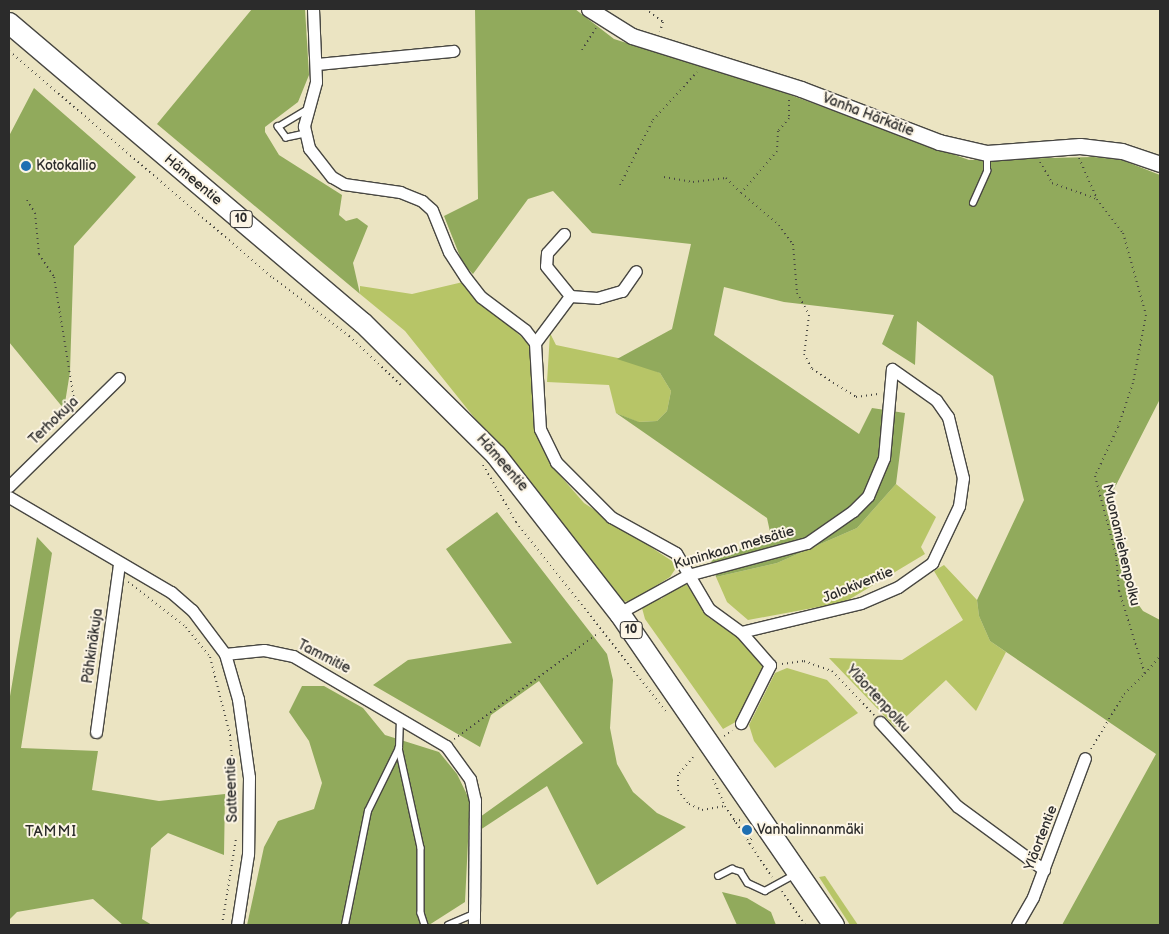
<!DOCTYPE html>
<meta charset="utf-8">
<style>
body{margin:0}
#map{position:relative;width:1169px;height:934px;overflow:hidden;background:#ebe4c2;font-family:"Balsamiq Sans",sans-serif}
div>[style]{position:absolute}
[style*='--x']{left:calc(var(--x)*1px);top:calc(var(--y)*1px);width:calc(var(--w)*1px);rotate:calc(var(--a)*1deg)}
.green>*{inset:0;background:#b7c567}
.forest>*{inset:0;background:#91aa5c}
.path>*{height:2px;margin-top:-1px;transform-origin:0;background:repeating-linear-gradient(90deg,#484742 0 1px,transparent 0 5px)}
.roads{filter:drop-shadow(1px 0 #484742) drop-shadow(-1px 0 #484742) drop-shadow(0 1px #484742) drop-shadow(0 -1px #484742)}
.lane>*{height:5.5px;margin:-2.75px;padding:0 2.75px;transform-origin:2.75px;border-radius:2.75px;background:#fff}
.street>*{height:11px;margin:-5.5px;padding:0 5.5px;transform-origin:5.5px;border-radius:5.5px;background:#fff}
.secondary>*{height:15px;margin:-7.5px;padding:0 7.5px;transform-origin:7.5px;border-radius:7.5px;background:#fff}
.highway>*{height:20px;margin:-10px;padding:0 10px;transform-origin:10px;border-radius:10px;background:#fff}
.dots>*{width:14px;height:14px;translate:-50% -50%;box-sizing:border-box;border:2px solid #fcf5e5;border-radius:50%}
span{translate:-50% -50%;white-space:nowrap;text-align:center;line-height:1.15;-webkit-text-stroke:4px #fcf5e5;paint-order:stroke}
.shield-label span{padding:1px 4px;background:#fcf5e5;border:1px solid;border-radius:4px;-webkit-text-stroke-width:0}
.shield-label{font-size:12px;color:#2b2b2b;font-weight:700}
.street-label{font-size:14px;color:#2b2b2b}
.poi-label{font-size:14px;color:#2b2b2b}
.left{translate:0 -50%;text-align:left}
.neighbourhood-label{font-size:15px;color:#2b2b2b;letter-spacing:1px}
.frame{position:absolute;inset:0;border:10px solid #2b2b2b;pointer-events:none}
</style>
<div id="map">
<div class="green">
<i style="clip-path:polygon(463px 282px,530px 345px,535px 430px,551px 465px,584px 503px,678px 565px,670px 577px,630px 602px,621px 601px,405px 331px,360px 294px,360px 286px,412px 294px)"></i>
<i style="clip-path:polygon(550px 333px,556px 345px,637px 362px,660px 373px,671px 391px,667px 411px,657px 421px,638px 422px,616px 413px,609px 385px,547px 382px)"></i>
<i style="clip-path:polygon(896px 484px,936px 517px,921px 547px,925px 554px,845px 602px,748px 620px,727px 602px,716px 577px,777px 563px,857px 528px)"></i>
<i style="clip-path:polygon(944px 565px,977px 600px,979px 616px,990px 641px,1006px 652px,976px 711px,946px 680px,895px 727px,829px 658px,902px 660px,963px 620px,934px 571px)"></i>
<i style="clip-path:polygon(685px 582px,709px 618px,739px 634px,764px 666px,741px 719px,723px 729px,645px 619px,642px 608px,645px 600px,661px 599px)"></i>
<i style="clip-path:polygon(787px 668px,827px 680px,858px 713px,775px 768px,754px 741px,749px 725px,775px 673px)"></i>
<i style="clip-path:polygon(825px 876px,858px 925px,850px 925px,819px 877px)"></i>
</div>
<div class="forest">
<i style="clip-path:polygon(252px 9px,305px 9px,309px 75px,298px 102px,265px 127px,265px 132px,279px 155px,342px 195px,339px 215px,346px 221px,357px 218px,368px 226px,353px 263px,360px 294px,157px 124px)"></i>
<i style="clip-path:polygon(475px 9px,575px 9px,614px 39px,785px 93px,969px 160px,1094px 157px,1122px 160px,1160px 175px,1160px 399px,1111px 495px,1107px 511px,1133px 597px,1143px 611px,1160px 620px,1160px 925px,1062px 925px,1156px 754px,990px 641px,979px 616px,977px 600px,1024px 500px,993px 376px,917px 321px,915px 365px,882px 344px,894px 315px,784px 302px,724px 287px,714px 335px,859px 434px,872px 408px,905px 413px,896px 484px,857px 528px,777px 563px,716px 577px,710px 556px,772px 541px,767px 518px,616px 413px,639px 422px,657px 421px,667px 411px,671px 391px,660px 373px,617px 359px,672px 329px,691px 244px,592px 233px,553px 191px,528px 199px,473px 274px,463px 264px,444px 216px,478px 199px)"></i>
<i style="clip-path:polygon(34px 88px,136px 177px,74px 246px,70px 372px,64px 409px,9px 342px,9px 136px)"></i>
<i style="clip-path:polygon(497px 512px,607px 654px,613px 680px,610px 728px,617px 764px,633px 792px,657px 813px,686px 827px,597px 885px,547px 786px,480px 830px,480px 817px,583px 743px,539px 681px,491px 715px,480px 747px,373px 685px,408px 660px,512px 643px,446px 549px)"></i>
<i style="clip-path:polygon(37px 537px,52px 553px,21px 748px,98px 751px,92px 790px,159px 801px,225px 794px,224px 855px,168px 833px,151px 848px,142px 919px,152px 925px,123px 925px,93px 899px,17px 912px,9px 920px,9px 702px)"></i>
<i style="clip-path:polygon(302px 686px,324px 686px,363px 708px,385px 735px,439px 752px,457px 774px,470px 801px,465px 902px,429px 925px,247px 925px,264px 847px,278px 821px,314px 809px,322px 783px,309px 741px,289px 712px)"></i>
<i style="clip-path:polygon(722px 892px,747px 898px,771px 912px,776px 925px,737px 925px)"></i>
</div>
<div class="path">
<i style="--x:645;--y:9;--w:22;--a:36"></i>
<i style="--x:663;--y:22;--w:10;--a:107"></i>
<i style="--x:582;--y:50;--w:26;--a:-58"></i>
<i style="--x:9;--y:51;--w:348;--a:40.7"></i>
<i style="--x:273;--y:278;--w:96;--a:37.3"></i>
<i style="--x:349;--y:336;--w:71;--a:43.3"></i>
<i style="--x:789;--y:100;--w:18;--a:90"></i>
<i style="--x:789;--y:118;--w:17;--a:130"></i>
<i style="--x:778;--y:131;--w:20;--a:93"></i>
<i style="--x:777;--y:151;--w:55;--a:130.6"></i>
<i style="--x:741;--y:193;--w:50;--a:40.1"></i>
<i style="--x:779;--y:225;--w:24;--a:54"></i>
<i style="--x:793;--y:244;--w:49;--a:85.3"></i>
<i style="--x:797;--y:293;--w:25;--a:61"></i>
<i style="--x:809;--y:315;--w:39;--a:97"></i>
<i style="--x:804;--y:354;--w:17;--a:62"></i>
<i style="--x:812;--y:369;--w:52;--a:32.5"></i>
<i style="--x:856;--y:397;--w:22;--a:-8"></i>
<i style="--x:1079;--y:158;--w:45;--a:66.3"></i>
<i style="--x:1040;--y:162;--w:24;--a:60"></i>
<i style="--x:1052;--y:183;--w:48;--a:19.6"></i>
<i style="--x:1097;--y:199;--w:43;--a:52.6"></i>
<i style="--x:1123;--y:233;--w:85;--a:74.3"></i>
<i style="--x:1146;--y:315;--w:69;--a:100.8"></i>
<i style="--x:1133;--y:383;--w:46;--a:108.8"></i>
<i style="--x:1118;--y:427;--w:54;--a:115.1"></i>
<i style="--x:1095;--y:476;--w:82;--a:75.1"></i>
<i style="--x:1116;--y:555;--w:36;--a:85"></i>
<i style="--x:1119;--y:591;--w:87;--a:72.6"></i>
<i style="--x:1145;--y:674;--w:23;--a:-50"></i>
<i style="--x:664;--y:177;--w:29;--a:10"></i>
<i style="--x:693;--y:182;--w:33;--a:-7"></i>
<i style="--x:726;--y:178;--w:21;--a:45"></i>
<i style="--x:620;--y:185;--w:73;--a:-63.1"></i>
<i style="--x:653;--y:120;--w:65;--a:-47.5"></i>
<i style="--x:27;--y:200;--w:15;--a:58"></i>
<i style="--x:35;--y:213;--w:41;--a:84.4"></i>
<i style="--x:39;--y:254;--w:27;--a:57"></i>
<i style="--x:54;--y:277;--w:130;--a:80.7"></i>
<i style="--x:483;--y:465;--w:66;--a:59.9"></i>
<i style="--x:516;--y:522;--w:241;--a:51.6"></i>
<i style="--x:128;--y:582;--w:73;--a:37.8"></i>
<i style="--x:186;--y:627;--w:38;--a:51"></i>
<i style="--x:210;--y:657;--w:81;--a:75.6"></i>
<i style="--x:230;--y:735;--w:70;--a:85.1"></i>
<i style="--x:782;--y:664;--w:22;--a:-8"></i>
<i style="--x:804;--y:661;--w:30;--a:20"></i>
<i style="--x:832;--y:671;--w:61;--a:46.3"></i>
<i style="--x:724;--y:736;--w:10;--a:-37"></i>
<i style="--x:454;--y:739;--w:180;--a:-36.2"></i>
<i style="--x:1091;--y:749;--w:64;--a:-59"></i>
<i style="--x:1124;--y:694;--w:28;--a:-44"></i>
<i style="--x:693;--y:757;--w:23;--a:130"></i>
<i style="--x:678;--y:775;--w:15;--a:90"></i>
<i style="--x:678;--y:790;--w:18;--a:52"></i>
<i style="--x:689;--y:804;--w:14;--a:25"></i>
<i style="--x:702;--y:810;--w:23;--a:-10"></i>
<i style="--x:713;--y:779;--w:30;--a:66"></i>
<i style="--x:725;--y:806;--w:85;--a:56.5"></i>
<i style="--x:734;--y:821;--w:7;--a:-8"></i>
<i style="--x:749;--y:844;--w:8;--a:-67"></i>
<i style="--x:782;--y:891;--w:41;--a:55.9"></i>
<i style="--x:222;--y:925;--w:87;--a:-80.8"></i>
</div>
<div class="roads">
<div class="lane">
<i style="--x:305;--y:134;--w:19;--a:168"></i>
<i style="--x:286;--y:138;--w:14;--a:-126"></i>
<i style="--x:278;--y:127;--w:33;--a:-31"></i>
<i style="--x:973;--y:203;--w:35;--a:-66"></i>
<i style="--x:987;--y:171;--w:18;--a:-90"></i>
<i style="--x:399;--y:748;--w:102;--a:77.6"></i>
<i style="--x:421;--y:848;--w:65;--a:90"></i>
<i style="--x:421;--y:913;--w:13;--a:72"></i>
<i style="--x:718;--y:876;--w:16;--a:-27"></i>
<i style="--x:732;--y:869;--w:9;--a:18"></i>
<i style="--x:741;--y:872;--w:13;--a:58"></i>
<i style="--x:748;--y:883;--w:19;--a:25"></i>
<i style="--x:765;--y:891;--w:35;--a:-29"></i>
<i style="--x:345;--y:925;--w:116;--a:-78.6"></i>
<i style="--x:368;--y:811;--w:70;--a:-63.8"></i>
<i style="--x:399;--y:748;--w:28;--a:-88"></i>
<i style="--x:448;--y:925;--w:28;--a:-23"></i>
</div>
<div class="street">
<i style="--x:313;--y:9;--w:73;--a:87.6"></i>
<i style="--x:316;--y:82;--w:46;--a:105.3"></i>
<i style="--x:304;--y:126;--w:23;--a:77"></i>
<i style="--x:309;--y:148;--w:37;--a:52"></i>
<i style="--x:332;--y:177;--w:14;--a:30"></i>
<i style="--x:344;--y:184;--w:57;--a:8.1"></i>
<i style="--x:400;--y:192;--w:24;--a:22"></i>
<i style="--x:422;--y:201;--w:13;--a:42"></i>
<i style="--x:432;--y:210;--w:45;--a:68"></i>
<i style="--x:449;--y:252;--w:31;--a:57"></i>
<i style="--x:466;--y:278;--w:24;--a:52"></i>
<i style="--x:481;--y:297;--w:55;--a:36.9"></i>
<i style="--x:525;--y:330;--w:16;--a:52"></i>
<i style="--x:535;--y:343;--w:86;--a:86.7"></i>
<i style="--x:540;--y:429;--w:37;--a:64"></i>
<i style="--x:556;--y:462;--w:78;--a:45"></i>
<i style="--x:611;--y:517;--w:74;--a:29"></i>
<i style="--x:676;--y:553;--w:65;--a:59.5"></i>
<i style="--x:709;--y:609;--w:39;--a:36"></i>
<i style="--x:741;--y:632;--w:44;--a:48.7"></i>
<i style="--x:770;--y:665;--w:65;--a:116.6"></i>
<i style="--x:317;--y:64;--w:137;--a:-5.5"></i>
<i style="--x:564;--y:234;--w:25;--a:132"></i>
<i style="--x:547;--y:253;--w:13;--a:94"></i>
<i style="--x:546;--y:266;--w:38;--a:51"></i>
<i style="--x:570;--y:296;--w:27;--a:4"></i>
<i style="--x:597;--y:298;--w:26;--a:-16"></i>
<i style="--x:622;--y:291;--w:24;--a:-55"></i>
<i style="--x:535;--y:343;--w:59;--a:-53.3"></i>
<i style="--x:9;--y:486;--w:154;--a:-44.5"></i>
<i style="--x:9;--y:497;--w:188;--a:30.4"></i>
<i style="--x:171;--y:592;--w:28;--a:41"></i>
<i style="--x:192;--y:610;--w:55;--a:53.1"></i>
<i style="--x:225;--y:654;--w:39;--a:-6"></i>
<i style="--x:264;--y:650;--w:30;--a:12"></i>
<i style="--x:293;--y:656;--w:178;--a:30.5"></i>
<i style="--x:446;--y:746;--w:41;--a:54"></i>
<i style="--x:470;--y:779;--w:22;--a:77"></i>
<i style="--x:475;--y:800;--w:125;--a:90.5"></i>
<i style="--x:619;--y:613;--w:79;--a:-28.8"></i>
<i style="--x:688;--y:575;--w:123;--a:-15.1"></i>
<i style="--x:807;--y:543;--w:56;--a:-34.8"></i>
<i style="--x:853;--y:511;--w:21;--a:-45"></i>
<i style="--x:868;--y:496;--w:41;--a:-67.2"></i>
<i style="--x:884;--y:458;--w:89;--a:-84.9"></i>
<i style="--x:741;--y:632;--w:123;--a:-13.6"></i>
<i style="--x:861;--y:603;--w:40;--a:-23.4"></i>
<i style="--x:898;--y:587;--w:42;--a:-35.2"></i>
<i style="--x:932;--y:563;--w:63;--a:-64.7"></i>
<i style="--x:959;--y:506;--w:28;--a:-82"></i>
<i style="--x:963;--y:478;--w:63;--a:-103.8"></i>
<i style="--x:948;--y:417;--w:21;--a:-125"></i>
<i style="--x:936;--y:400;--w:54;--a:-144.8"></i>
<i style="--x:225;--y:654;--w:47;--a:73.9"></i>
<i style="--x:238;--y:699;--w:79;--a:82"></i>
<i style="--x:249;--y:777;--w:77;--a:90.7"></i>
<i style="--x:248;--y:854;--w:72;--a:98.8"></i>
<i style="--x:880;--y:722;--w:114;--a:47.5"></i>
<i style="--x:957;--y:806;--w:108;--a:36.3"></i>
<i style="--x:96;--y:732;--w:170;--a:-82.2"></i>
<i style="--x:1017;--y:925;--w:32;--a:-60"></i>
<i style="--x:1033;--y:897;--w:148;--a:-69.5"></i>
</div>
<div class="secondary">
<i style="--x:589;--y:9;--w:51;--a:32.1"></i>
<i style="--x:632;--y:36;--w:177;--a:17.4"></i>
<i style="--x:801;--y:89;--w:148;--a:21"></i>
<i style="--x:939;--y:142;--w:49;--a:12.9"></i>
<i style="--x:987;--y:153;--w:93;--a:-4.3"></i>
<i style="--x:1080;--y:146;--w:42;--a:6.8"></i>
<i style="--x:1122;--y:151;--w:40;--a:18.9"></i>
</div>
<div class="highway">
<i style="--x:9;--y:23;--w:464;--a:40.3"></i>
<i style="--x:363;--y:323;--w:187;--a:44.8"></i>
<i style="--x:496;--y:455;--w:202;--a:52.1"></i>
<i style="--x:620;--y:614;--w:378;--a:55.5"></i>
</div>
</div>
<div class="dots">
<i style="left:26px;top:166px;background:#1f6fb2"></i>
<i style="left:747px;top:830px;background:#1f6fb2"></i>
</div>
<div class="shield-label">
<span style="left:241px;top:219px">10</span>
<span style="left:631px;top:630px">10</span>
</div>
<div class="street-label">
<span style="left:868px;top:115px;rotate:21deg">Vanha Härkätie</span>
<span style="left:193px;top:180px;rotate:40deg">Hämeentie</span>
<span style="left:54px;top:421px;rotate:-44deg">Terhokuja</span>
<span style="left:502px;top:463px;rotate:49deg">Hämeentie</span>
<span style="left:1121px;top:545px;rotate:77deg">Muonamiehenpolku</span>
<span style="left:734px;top:548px;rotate:-16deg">Kuninkaan metsätie</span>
<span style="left:858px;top:585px;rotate:-22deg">Jalokiventie</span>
<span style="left:93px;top:646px;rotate:-82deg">Pähkinäkuja</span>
<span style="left:324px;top:657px;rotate:27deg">Tammitie</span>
<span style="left:878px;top:699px;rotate:47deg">Yläortenpolku</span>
<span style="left:232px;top:790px;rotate:-92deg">Satteentie</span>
<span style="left:1041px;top:838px;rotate:-69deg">Yläortentie</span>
</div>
<div class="poi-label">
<span class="left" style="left:36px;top:166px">Kotokallio</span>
<span class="left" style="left:757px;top:830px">Vanhalinnanmäki</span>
</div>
<div class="neighbourhood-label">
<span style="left:51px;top:832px">TAMMI</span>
</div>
<div class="frame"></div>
</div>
